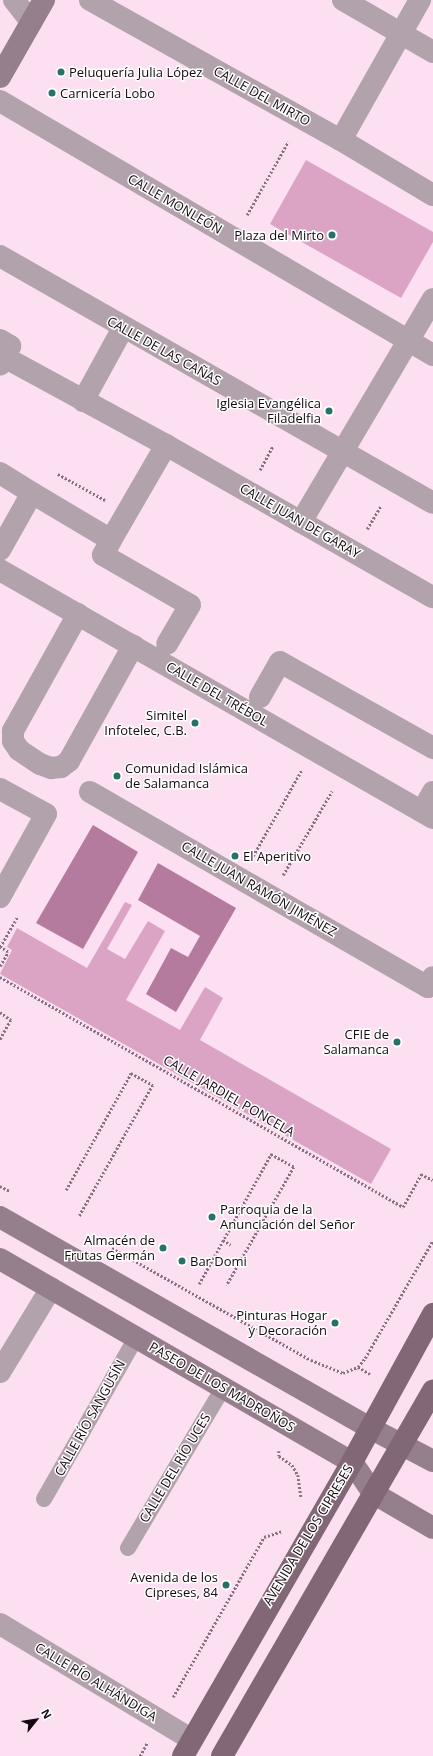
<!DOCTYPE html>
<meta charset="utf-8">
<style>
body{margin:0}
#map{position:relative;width:433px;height:1756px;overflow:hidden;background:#fcdff0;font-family:"Open Sans",sans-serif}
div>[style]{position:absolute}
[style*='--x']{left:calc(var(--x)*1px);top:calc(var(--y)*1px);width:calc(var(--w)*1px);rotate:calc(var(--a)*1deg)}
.green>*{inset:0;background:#dba4c5}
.water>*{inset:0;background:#b47b9e}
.path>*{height:2.5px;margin-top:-1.25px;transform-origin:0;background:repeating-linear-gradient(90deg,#87737f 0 2px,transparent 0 4px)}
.lane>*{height:16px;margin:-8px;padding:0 8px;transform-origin:8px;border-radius:8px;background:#b1a2ab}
.street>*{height:22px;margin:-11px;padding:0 11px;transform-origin:11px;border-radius:11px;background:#b1a2ab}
.secondary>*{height:22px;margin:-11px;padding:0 11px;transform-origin:11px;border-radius:11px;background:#967f8c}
.primary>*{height:22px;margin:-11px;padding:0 11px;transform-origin:11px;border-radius:11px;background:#826777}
.dots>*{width:11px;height:11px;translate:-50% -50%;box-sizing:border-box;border:2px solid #fff;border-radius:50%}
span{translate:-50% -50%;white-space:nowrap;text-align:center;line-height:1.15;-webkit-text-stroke:3px #fff;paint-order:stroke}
.poi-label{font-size:13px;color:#140910}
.left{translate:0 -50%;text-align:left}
.right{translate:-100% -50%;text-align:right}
.street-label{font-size:13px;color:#140910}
.north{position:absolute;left:16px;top:1700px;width:40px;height:40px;-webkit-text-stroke:3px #fff;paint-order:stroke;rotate:60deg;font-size:11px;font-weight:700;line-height:16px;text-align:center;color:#140910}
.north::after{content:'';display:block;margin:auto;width:14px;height:18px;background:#140910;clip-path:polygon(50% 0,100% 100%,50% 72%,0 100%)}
</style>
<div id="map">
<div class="green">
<i style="clip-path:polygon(306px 160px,433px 232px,433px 242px,401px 298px,270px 224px)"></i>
<i style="clip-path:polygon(125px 902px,132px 905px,107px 949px,125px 959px,148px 921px,165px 931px,126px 1000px,180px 1030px,205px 987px,223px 998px,200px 1040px,391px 1149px,371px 1184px,0 974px,12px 950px,7px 947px,17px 928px,87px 968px)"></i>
</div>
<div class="water">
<i style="clip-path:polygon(93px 825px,138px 852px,83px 949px,36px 923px)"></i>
<i style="clip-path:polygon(158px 863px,236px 908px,176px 1012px,146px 994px,171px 948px,188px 957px,200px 936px,138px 900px)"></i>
</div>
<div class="path">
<i style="--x:247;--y:215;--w:84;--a:-60.7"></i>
<i style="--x:260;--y:470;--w:27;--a:-62"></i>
<i style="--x:58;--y:474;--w:54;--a:29"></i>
<i style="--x:367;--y:529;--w:26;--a:-59"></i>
<i style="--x:253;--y:856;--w:98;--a:-60.5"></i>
<i style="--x:283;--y:875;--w:97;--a:-59.7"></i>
<i style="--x:0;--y:947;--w:34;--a:-60"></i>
<i style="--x:0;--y:966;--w:16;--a:-60"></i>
<i style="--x:8;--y:952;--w:9;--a:-148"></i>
<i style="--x:0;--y:977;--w:464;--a:29.7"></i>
<i style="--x:403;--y:1207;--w:38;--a:-61"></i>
<i style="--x:421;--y:1174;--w:13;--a:27"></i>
<i style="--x:0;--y:1012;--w:14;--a:36"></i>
<i style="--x:11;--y:1020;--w:23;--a:119"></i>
<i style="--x:0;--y:1186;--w:11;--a:27"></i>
<i style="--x:66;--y:1190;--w:134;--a:-60.9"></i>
<i style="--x:131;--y:1073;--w:25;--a:29"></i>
<i style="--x:153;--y:1085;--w:151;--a:119.3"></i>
<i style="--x:223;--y:1240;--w:9;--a:32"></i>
<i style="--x:112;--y:1248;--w:228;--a:29.4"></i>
<i style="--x:311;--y:1360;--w:35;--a:22"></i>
<i style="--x:343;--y:1373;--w:16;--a:-22"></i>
<i style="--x:358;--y:1367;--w:11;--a:-52"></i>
<i style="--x:365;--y:1358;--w:136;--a:-60"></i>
<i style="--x:199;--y:1284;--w:149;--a:-61"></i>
<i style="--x:271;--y:1154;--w:26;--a:29"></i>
<i style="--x:294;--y:1167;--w:136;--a:119.6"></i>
<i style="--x:358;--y:1367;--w:14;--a:30"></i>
<i style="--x:279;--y:1451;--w:5;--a:90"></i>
<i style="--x:279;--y:1456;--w:16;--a:35"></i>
<i style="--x:292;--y:1465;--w:12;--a:59"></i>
<i style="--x:298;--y:1475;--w:22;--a:82"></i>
<i style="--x:173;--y:1697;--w:184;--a:-60.4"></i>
<i style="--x:264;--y:1537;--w:19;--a:-18"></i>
<i style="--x:140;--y:1756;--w:15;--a:-62"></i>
</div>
<div class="lane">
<i style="--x:44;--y:1499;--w:185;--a:-60.3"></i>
<i style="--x:128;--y:1548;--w:186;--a:-59.3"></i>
</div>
<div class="street">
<i style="--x:14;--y:0;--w:28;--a:52"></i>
<i style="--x:90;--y:0;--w:287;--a:29.2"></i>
<i style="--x:341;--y:140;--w:107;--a:30.9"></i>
<i style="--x:343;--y:0;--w:104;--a:30"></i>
<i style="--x:0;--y:101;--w:502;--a:30.4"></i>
<i style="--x:341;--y:140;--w:161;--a:-60.6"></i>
<i style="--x:0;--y:256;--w:498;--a:29.7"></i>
<i style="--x:0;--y:340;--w:12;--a:31"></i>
<i style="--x:10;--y:346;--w:21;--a:118"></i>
<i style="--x:4;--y:357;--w:184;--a:28.5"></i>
<i style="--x:166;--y:445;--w:307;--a:29.7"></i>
<i style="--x:83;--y:401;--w:83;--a:-61.3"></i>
<i style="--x:0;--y:473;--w:38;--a:32"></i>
<i style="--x:32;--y:493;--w:65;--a:119.3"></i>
<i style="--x:32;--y:493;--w:92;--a:30.7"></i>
<i style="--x:111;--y:540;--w:17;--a:118"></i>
<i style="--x:103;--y:555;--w:100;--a:29.9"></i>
<i style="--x:190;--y:605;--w:45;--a:120.5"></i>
<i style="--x:301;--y:522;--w:259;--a:-59.4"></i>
<i style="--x:111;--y:540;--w:110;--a:-59.9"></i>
<i style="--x:0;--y:570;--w:499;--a:29.8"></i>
<i style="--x:78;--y:614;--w:134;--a:119.1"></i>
<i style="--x:13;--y:731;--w:10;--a:90"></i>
<i style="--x:13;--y:741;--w:11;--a:56"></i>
<i style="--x:19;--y:750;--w:25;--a:34"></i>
<i style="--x:40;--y:764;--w:12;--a:20"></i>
<i style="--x:51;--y:768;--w:10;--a:-6"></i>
<i style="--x:61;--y:767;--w:10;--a:-37"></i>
<i style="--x:69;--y:761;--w:132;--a:-60.9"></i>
<i style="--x:260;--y:697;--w:40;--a:-60.3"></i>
<i style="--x:280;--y:662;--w:176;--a:29.3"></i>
<i style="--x:0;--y:789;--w:52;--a:28.5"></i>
<i style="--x:46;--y:814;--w:95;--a:119"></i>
<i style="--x:90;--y:792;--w:390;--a:30"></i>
<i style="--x:428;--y:987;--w:11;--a:-63"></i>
<i style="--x:422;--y:811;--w:22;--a:-60"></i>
<i style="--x:0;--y:1372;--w:98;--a:-58.7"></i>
<i style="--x:0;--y:1624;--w:224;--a:31.1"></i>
</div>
<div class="secondary">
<i style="--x:0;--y:77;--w:89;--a:-60.3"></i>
<i style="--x:0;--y:1217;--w:426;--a:29.7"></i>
<i style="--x:370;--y:1428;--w:71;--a:27.6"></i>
<i style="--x:0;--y:1259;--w:406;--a:30"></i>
<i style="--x:352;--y:1462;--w:37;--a:56"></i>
<i style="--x:373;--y:1493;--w:69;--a:30.3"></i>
</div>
<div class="primary">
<i style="--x:183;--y:1756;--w:339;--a:-60.1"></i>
<i style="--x:352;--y:1462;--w:169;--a:-61.3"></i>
<i style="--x:222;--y:1756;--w:422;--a:-60"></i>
</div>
<div class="dots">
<i style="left:61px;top:72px;background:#28716a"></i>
<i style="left:52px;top:93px;background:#28716a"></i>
<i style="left:332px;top:235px;background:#28716a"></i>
<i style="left:329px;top:411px;background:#28716a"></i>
<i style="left:195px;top:723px;background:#28716a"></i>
<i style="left:117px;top:776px;background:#28716a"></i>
<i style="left:235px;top:856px;background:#28716a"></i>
<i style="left:397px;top:1042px;background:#28716a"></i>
<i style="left:212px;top:1217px;background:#28716a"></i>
<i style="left:163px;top:1248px;background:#28716a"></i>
<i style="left:182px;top:1261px;background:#28716a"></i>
<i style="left:335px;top:1323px;background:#28716a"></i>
<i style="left:226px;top:1585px;background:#28716a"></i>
</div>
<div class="poi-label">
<span class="left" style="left:69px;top:72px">Peluquería Julia López</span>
<span class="left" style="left:60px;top:93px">Carnicería Lobo</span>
<span class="right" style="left:324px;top:235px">Plaza del Mirto</span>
<span class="right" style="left:321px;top:411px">Iglesia Evangélica<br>Filadelfia</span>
<span class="right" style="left:187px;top:723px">Simitel<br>Infotelec, C.B.</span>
<span class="left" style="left:125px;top:776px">Comunidad Islámica<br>de Salamanca</span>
<span class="left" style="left:243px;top:856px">El Aperitivo</span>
<span class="right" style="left:389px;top:1042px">CFIE de<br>Salamanca</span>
<span class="left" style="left:220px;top:1217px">Parroquia de la<br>Anunciación del Señor</span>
<span class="right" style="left:155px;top:1248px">Almacén de<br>Frutas Germán</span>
<span class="left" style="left:190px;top:1261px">Bar Domi</span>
<span class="right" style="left:327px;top:1323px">Pinturas Hogar<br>y Decoración</span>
<span class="right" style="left:218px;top:1585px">Avenida de los<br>Cipreses, 84</span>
</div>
<div class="street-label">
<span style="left:262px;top:96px;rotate:29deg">CALLE DEL MIRTO</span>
<span style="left:175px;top:204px;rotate:30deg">CALLE MONLEÓN</span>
<span style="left:164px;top:351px;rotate:29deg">CALLE DE LAS CAÑAS</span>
<span style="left:300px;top:521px;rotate:30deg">CALLE JUAN DE GARAY</span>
<span style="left:217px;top:694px;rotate:30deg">CALLE DEL TRÉBOL</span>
<span style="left:259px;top:889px;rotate:30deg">CALLE JUAN RAMÓN JIMÉNEZ</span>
<span style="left:229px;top:1096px;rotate:30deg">CALLE JARDIEL PONCELA</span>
<span style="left:222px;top:1387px;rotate:30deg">PASEO DE LOS MADROÑOS</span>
<span style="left:90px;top:1418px;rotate:-61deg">CALLE RÍO SANGUSÍN</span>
<span style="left:175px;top:1468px;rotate:-59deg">CALLE DEL RÍO UCES</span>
<span style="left:308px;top:1535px;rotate:-59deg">AVENIDA DE LOS CIPRESES</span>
<span style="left:96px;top:1682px;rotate:31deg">CALLE RÍO ALHÁNDIGA</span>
</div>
<div class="north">N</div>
</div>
